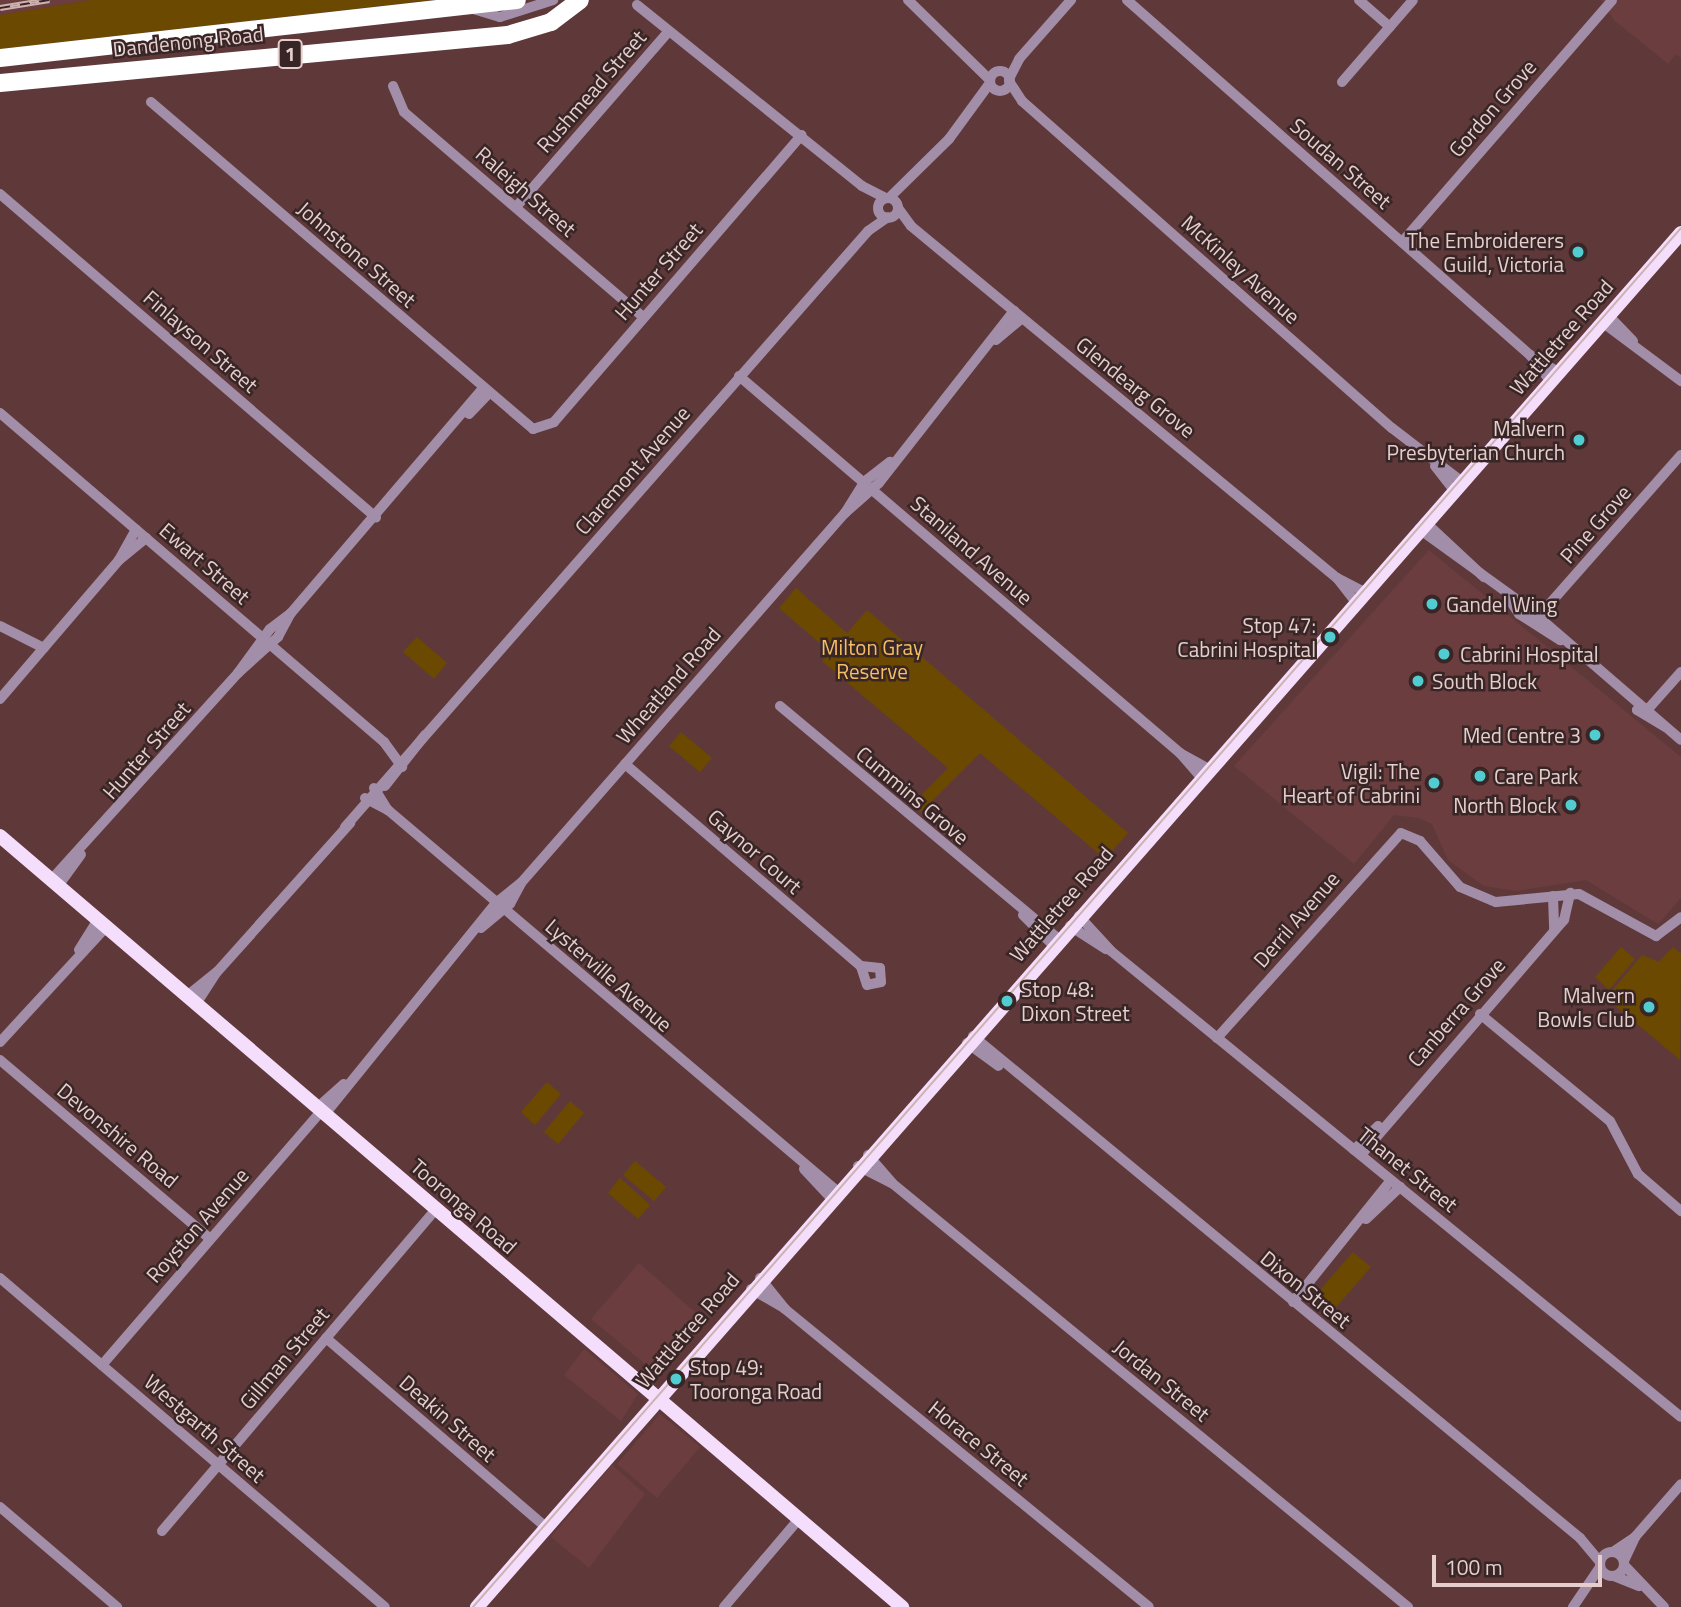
<!DOCTYPE html>
<style>
body{margin:0}
#map{position:relative;width:1681px;height:1607px;overflow:hidden;background:#5f393a;font-family:"Titillium Web",sans-serif}
div>[style]{position:absolute}
[style*='--x']{left:calc(var(--x)*1px);top:calc(var(--y)*1px);width:calc(var(--w)*1px);rotate:calc(var(--a)*1deg)}
.built>*{inset:0;background:#6c3d3f}
.green>*{inset:0;background:#6b4900}
.minor>*{height:10px;margin:-5px;padding:0 5px;transform-origin:5px;border-radius:5px;background:#a28ea8}
.minor>.ring{margin:-5px;padding:0;box-sizing:content-box;background:none;border:10px solid #a28ea8;border-radius:50%}
.major>*{height:14px;margin:-7px;padding:0 7px;transform-origin:7px;border-radius:7px;background:#f5ddfc}
.highway>*{height:18px;margin:-9px;padding:0 9px;transform-origin:9px;border-radius:9px;background:#fff}
.tram>*{height:2px;margin:-1px;padding:0 1px;transform-origin:1px;border-radius:1px;background:#ccb2b1}
.rail>*{height:6px;margin-top:-3px;transform-origin:0;background:repeating-linear-gradient(90deg,#382626 0 10px,#ccb2b1 0 20px);box-sizing:border-box;border-block:2px solid #ccb2b1}
.dots>*{width:19px;height:19px;translate:-50% -50%;box-sizing:border-box;border:4px solid #382626;border-radius:50%}
span{translate:-50% -50%;white-space:nowrap;text-align:center;line-height:1.15;-webkit-text-stroke:5px #382626;paint-order:stroke}
.shield-label span{padding:2px 5px;background:#382626;border:2px solid;border-radius:5px;-webkit-text-stroke-width:0}
.shield-label{font-size:19px;color:#e6cecd;font-weight:700}
.street-label{font-size:21px;color:#e6cecd}
.poi-label{font-size:21px;color:#e6cecd}
.right{translate:-100% -50%;text-align:right}
.left{translate:0 -50%;text-align:left}
.park-label{font-size:21px;color:#f5be64}
.scale{position:absolute;left:1432px;top:1555px;width:170px;height:32px;box-sizing:border-box;border:4px solid #e6cecd;border-top:0;padding-left:9px;font-size:21px;line-height:24px;white-space:nowrap;color:#e6cecd;-webkit-text-stroke:5px #382626;paint-order:stroke}
</style>
<div id="map">
<div class="built">
<i style="clip-path:polygon(0 0,90px 0,0 15px)"></i>
<i style="clip-path:polygon(1601px 0,1681px 0,1681px 58px,1676px 54px,1668px 64px,1614px 20px)"></i>
<i style="clip-path:polygon(1429px 550px,1681px 757px,1681px 898px,1658px 924px,1586px 880px,1516px 891px,1484px 886px,1448px 860px,1432px 824px,1419px 818px,1394px 815px,1354px 864px,1234px 766px)"></i>
<i style="clip-path:polygon(639px 1263px,704px 1320px,657px 1374px,591px 1319px)"></i>
<i style="clip-path:polygon(584px 1349px,638px 1394px,621px 1421px,564px 1375px)"></i>
<i style="clip-path:polygon(660px 1414px,700px 1447px,657px 1498px,617px 1464px)"></i>
<i style="clip-path:polygon(612px 1465px,645px 1494px,589px 1568px,551px 1537px)"></i>
</div>
<div class="green">
<i style="clip-path:polygon(90px 0,432px 0,0 49px,0 15px)"></i>
<i style="clip-path:polygon(796px 588px,847px 633px,867px 610px,1128px 833px,1105px 859px,980px 753px,921px 812px,912px 805px,948px 768px,822px 661px,830px 652px,779px 608px)"></i>
<i style="clip-path:polygon(417px 637px,447px 663px,434px 679px,403px 652px)"></i>
<i style="clip-path:polygon(681px 732px,712px 758px,700px 772px,669px 746px)"></i>
<i style="clip-path:polygon(1621px 947px,1635px 959px,1609px 990px,1595px 977px)"></i>
<i style="clip-path:polygon(1673px 947px,1681px 954px,1680px 1060px,1606px 998px,1642px 955px,1659px 962px)"></i>
<i style="clip-path:polygon(547px 1082px,561px 1094px,535px 1125px,521px 1112px)"></i>
<i style="clip-path:polygon(570px 1101px,584px 1113px,558px 1144px,544px 1132px)"></i>
<i style="clip-path:polygon(635px 1161px,666px 1187px,654px 1201px,623px 1175px)"></i>
<i style="clip-path:polygon(620px 1178px,650px 1205px,638px 1219px,608px 1193px)"></i>
<i style="clip-path:polygon(1353px 1252px,1371px 1267px,1331px 1313px,1313px 1298px)"></i>
</div>
<div class="minor">
<i style="--x:908;--y:0;--w:115;--a:44.3"></i>
<i style="--x:1127;--y:0;--w:537;--a:41.38"></i>
<i style="--x:1530;--y:355;--w:33;--a:52"></i>
<i style="--x:1359;--y:0;--w:41;--a:41.1"></i>
<i style="--x:637;--y:5;--w:289;--a:38.8"></i>
<i style="--x:862;--y:186;--w:27;--a:27"></i>
<i style="--x:470;--y:8;--w:31;--a:17"></i>
<i style="--x:500;--y:17;--w:56;--a:-17.8"></i>
<i class="ring" style="left:990px;top:71px;width:10px;height:10px"></i>
<i style="--x:1009;--y:79;--w:22;--a:-63"></i>
<i style="--x:1019;--y:59;--w:79;--a:-48.6"></i>
<i style="--x:1009;--y:81;--w:24;--a:57"></i>
<i style="--x:1022;--y:101;--w:494;--a:41.5"></i>
<i style="--x:1392;--y:428;--w:87;--a:37.5"></i>
<i style="--x:1342;--y:82;--w:108;--a:-49.1"></i>
<i style="--x:393;--y:86;--w:28;--a:67"></i>
<i style="--x:404;--y:112;--w:315;--a:40.6"></i>
<i style="--x:151;--y:102;--w:503;--a:40.56"></i>
<i style="--x:533;--y:429;--w:22;--a:-18"></i>
<i style="--x:554;--y:422;--w:379;--a:-49.2"></i>
<i style="--x:0;--y:194;--w:496;--a:40.7"></i>
<i style="--x:889;--y:198;--w:84;--a:-44.5"></i>
<i style="--x:949;--y:139;--w:69;--a:-53.8"></i>
<i class="ring" style="left:878px;top:198px;width:10px;height:10px"></i>
<i style="--x:516;--y:207;--w:233;--a:-49"></i>
<i style="--x:898;--y:208;--w:22;--a:54"></i>
<i style="--x:911;--y:226;--w:553;--a:39.57"></i>
<i style="--x:1337;--y:578;--w:31;--a:52"></i>
<i style="--x:1402;--y:242;--w:320;--a:-49"></i>
<i style="--x:1608;--y:315;--w:36;--a:46"></i>
<i style="--x:1602;--y:322;--w:99;--a:36.8"></i>
<i style="--x:996;--y:340;--w:34;--a:-40"></i>
<i style="--x:1530;--y:355;--w:33;--a:31"></i>
<i style="--x:739;--y:376;--w:580;--a:40.53"></i>
<i style="--x:1180;--y:753;--w:32;--a:49"></i>
<i style="--x:0;--y:413;--w:506;--a:40.59"></i>
<i style="--x:384;--y:742;--w:31;--a:54"></i>
<i style="--x:469;--y:414;--w:29;--a:-46"></i>
<i style="--x:1435;--y:466;--w:31;--a:52"></i>
<i style="--x:845;--y:513;--w:36;--a:-58"></i>
<i style="--x:864;--y:482;--w:33;--a:-38"></i>
<i style="--x:1425;--y:522;--w:81;--a:43"></i>
<i style="--x:1419;--y:529;--w:133;--a:35.8"></i>
<i style="--x:1527;--y:607;--w:203;--a:40.8"></i>
<i style="--x:119;--y:560;--w:35;--a:-61"></i>
<i style="--x:1337;--y:578;--w:30;--a:27"></i>
<i style="--x:1509;--y:599;--w:18;--a:56"></i>
<i style="--x:1519;--y:614;--w:49;--a:32.4"></i>
<i style="--x:1538;--y:617;--w:216;--a:-48.6"></i>
<i style="--x:0;--y:626;--w:49;--a:26.6"></i>
<i style="--x:238;--y:673;--w:54;--a:-42"></i>
<i style="--x:278;--y:637;--w:27;--a:-62"></i>
<i style="--x:291;--y:613;--w:296;--a:-49.5"></i>
<i style="--x:0;--y:699;--w:183;--a:-49.4"></i>
<i style="--x:119;--y:560;--w:35;--a:-39"></i>
<i style="--x:780;--y:706;--w:363;--a:39.9"></i>
<i style="--x:1637;--y:710;--w:12;--a:-9"></i>
<i style="--x:1649;--y:708;--w:48;--a:-48.4"></i>
<i style="--x:1637;--y:710;--w:33;--a:31"></i>
<i style="--x:1180;--y:753;--w:33;--a:29"></i>
<i style="--x:625;--y:764;--w:311;--a:40.6"></i>
<i style="--x:861;--y:966;--w:19;--a:6"></i>
<i style="--x:880;--y:968;--w:14;--a:86"></i>
<i style="--x:881;--y:982;--w:14;--a:168"></i>
<i style="--x:867;--y:985;--w:20;--a:-108"></i>
<i style="--x:385;--y:786;--w:65;--a:-51.9"></i>
<i style="--x:374;--y:788;--w:26;--a:58"></i>
<i style="--x:365;--y:798;--w:26;--a:28"></i>
<i style="--x:388;--y:810;--w:589;--a:40.32"></i>
<i style="--x:345;--y:827;--w:793;--a:-48.73"></i>
<i style="--x:868;--y:231;--w:24;--a:-35"></i>
<i style="--x:51;--y:880;--w:279;--a:-47.9"></i>
<i style="--x:238;--y:673;--w:54;--a:-54"></i>
<i style="--x:270;--y:629;--w:26;--a:-37"></i>
<i style="--x:58;--y:886;--w:39;--a:-54"></i>
<i style="--x:1553;--y:896;--w:34;--a:88"></i>
<i style="--x:1023;--y:915;--w:42;--a:45"></i>
<i style="--x:1079;--y:916;--w:47;--a:47.6"></i>
<i style="--x:1111;--y:951;--w:736;--a:39.27"></i>
<i style="--x:1070;--y:926;--w:43;--a:32.6"></i>
<i style="--x:481;--y:928;--w:38;--a:-40"></i>
<i style="--x:510;--y:904;--w:24;--a:-62"></i>
<i style="--x:79;--y:950;--w:36;--a:-58"></i>
<i style="--x:187;--y:996;--w:38;--a:-39"></i>
<i style="--x:217;--y:972;--w:200;--a:-48.2"></i>
<i style="--x:196;--y:1004;--w:38;--a:-57"></i>
<i style="--x:1480;--y:1014;--w:168;--a:39.5"></i>
<i style="--x:1610;--y:1121;--w:60;--a:62.2"></i>
<i style="--x:1638;--y:1174;--w:57;--a:40.7"></i>
<i style="--x:973;--y:1036;--w:788;--a:39.59"></i>
<i style="--x:1580;--y:1538;--w:30;--a:50"></i>
<i style="--x:1217;--y:1038;--w:275;--a:-48.1"></i>
<i style="--x:1401;--y:833;--w:21;--a:23"></i>
<i style="--x:1420;--y:841;--w:61;--a:49"></i>
<i style="--x:1460;--y:887;--w:39;--a:23"></i>
<i style="--x:1496;--y:902;--w:83;--a:-5.5"></i>
<i style="--x:1579;--y:894;--w:88;--a:28.6"></i>
<i style="--x:1656;--y:936;--w:31;--a:-37"></i>
<i style="--x:0;--y:1042;--w:156;--a:-47.3"></i>
<i style="--x:967;--y:1043;--w:39;--a:36"></i>
<i style="--x:0;--y:1060;--w:276;--a:40.4"></i>
<i style="--x:317;--y:1108;--w:36;--a:-42"></i>
<i style="--x:325;--y:1114;--w:272;--a:-51"></i>
<i style="--x:496;--y:903;--w:32;--a:-39"></i>
<i style="--x:521;--y:883;--w:492;--a:-48.8"></i>
<i style="--x:845;--y:513;--w:45;--a:-41.4"></i>
<i style="--x:879;--y:483;--w:219;--a:-51.9"></i>
<i style="--x:1354;--y:1150;--w:34;--a:-45"></i>
<i style="--x:868;--y:1155;--w:37;--a:49"></i>
<i style="--x:892;--y:1183;--w:668;--a:39.41"></i>
<i style="--x:1361;--y:1155;--w:311;--a:-49.2"></i>
<i style="--x:1564;--y:920;--w:28;--a:-77"></i>
<i style="--x:858;--y:1166;--w:38;--a:27"></i>
<i style="--x:804;--y:1169;--w:40;--a:47"></i>
<i style="--x:1366;--y:1219;--w:47;--a:-43.3"></i>
<i style="--x:0;--y:1278;--w:506;--a:40.52"></i>
<i style="--x:760;--y:1278;--w:40;--a:51"></i>
<i style="--x:785;--y:1309;--w:470;--a:39.3"></i>
<i style="--x:751;--y:1289;--w:39;--a:30"></i>
<i style="--x:1293;--y:1302;--w:156;--a:-51.2"></i>
<i style="--x:326;--y:1338;--w:290;--a:40.7"></i>
<i style="--x:102;--y:1365;--w:335;--a:-49.2"></i>
<i style="--x:0;--y:1507;--w:154;--a:40.5"></i>
<i style="--x:162;--y:1531;--w:423;--a:-49.6"></i>
<i class="ring" style="left:1600px;top:1552px;width:14px;height:14px"></i>
<i style="--x:1613;--y:1552;--w:27;--a:-34"></i>
<i style="--x:1624;--y:1561;--w:26;--a:-65"></i>
<i style="--x:1635;--y:1537;--w:70;--a:-49"></i>
<i style="--x:1624;--y:1565;--w:58;--a:46.4"></i>
<i style="--x:1614;--y:1576;--w:27;--a:22"></i>
<i style="--x:724;--y:1607;--w:116;--a:-49.6"></i>
<i style="--x:1573;--y:1607;--w:48;--a:-56"></i>
</div>
<div class="major">
<i style="--x:0;--y:836;--w:1187;--a:40.52"></i>
<i style="--x:477;--y:1607;--w:1827;--a:-48.77"></i>
</div>
<div class="highway">
<i style="--x:0;--y:58;--w:520;--a:-6.4"></i>
<i style="--x:0;--y:83;--w:510;--a:-5.4"></i>
<i style="--x:508;--y:35;--w:45;--a:-16.8"></i>
<i style="--x:551;--y:22;--w:36;--a:-37"></i>
</div>
<div class="tram">
<i style="--x:473;--y:1607;--w:1833;--a:-48.78"></i>
</div>
<div class="rail">
<i style="--x:0;--y:8;--w:50;--a:-9.3"></i>
</div>
<div class="dots">
<i style="left:1578px;top:252px;background:#51ccd1"></i>
<i style="left:1579px;top:440px;background:#51ccd1"></i>
<i style="left:1432px;top:604px;background:#51ccd1"></i>
<i style="left:1330px;top:637px;background:#51ccd1"></i>
<i style="left:1444px;top:654px;background:#51ccd1"></i>
<i style="left:1418px;top:681px;background:#51ccd1"></i>
<i style="left:1595px;top:735px;background:#51ccd1"></i>
<i style="left:1480px;top:776px;background:#51ccd1"></i>
<i style="left:1434px;top:783px;background:#51ccd1"></i>
<i style="left:1571px;top:805px;background:#51ccd1"></i>
<i style="left:1007px;top:1001px;background:#51ccd1"></i>
<i style="left:1649px;top:1007px;background:#51ccd1"></i>
<i style="left:676px;top:1379px;background:#51ccd1"></i>
</div>
<div class="shield-label">
<span style="left:290px;top:54px">1</span>
</div>
<div class="street-label">
<span style="left:188px;top:41px;rotate:-6deg">Dandenong Road</span>
<span style="left:591px;top:91px;rotate:-49deg">Rushmead Street</span>
<span style="left:1492px;top:108px;rotate:-49deg">Gordon Grove</span>
<span style="left:1341px;top:163px;rotate:41deg">Soudan Street</span>
<span style="left:526px;top:191px;rotate:41deg">Raleigh Street</span>
<span style="left:357px;top:254px;rotate:41deg">Johnstone Street</span>
<span style="left:1241px;top:269px;rotate:42deg">McKinley Avenue</span>
<span style="left:658px;top:271px;rotate:-49deg">Hunter Street</span>
<span style="left:1561px;top:337px;rotate:-49deg">Wattletree Road</span>
<span style="left:201px;top:341px;rotate:41deg">Finlayson Street</span>
<span style="left:1136px;top:387px;rotate:39deg">Glendearg Grove</span>
<span style="left:632px;top:470px;rotate:-49deg">Claremont Avenue</span>
<span style="left:1595px;top:524px;rotate:-49deg">Pine Grove</span>
<span style="left:972px;top:550px;rotate:41deg">Staniland Avenue</span>
<span style="left:205px;top:563px;rotate:41deg">Ewart Street</span>
<span style="left:668px;top:685px;rotate:-49deg">Wheatland Road</span>
<span style="left:146px;top:750px;rotate:-49deg">Hunter Street</span>
<span style="left:913px;top:795px;rotate:40deg">Cummins Grove</span>
<span style="left:755px;top:851px;rotate:41deg">Gaynor Court</span>
<span style="left:1061px;top:904px;rotate:-49deg">Wattletree Road</span>
<span style="left:1296px;top:919px;rotate:-49deg">Derril Avenue</span>
<span style="left:609px;top:975px;rotate:41deg">Lysterville Avenue</span>
<span style="left:1456px;top:1012px;rotate:-49deg">Canberra Grove</span>
<span style="left:118px;top:1135px;rotate:40deg">Devonshire Road</span>
<span style="left:1408px;top:1169px;rotate:39deg">Thanet Street</span>
<span style="left:464px;top:1206px;rotate:41deg">Tooronga Road</span>
<span style="left:197px;top:1225px;rotate:-49deg">Royston Avenue</span>
<span style="left:1306px;top:1289px;rotate:39deg">Dixon Street</span>
<span style="left:687px;top:1330px;rotate:-49deg">Wattletree Road</span>
<span style="left:284px;top:1358px;rotate:-50deg">Gillman Street</span>
<span style="left:1162px;top:1380px;rotate:39deg">Jordan Street</span>
<span style="left:448px;top:1418px;rotate:41deg">Deakin Street</span>
<span style="left:205px;top:1428px;rotate:41deg">Westgarth Street</span>
<span style="left:979px;top:1443px;rotate:39deg">Horace Street</span>
</div>
<div class="poi-label">
<span class="right" style="left:1564px;top:252px">The Embroiderers<br>Guild, Victoria</span>
<span class="right" style="left:1565px;top:440px">Malvern<br>Presbyterian Church</span>
<span class="left" style="left:1446px;top:604px">Gandel Wing</span>
<span class="right" style="left:1316px;top:637px">Stop 47:<br>Cabrini Hospital</span>
<span class="left" style="left:1460px;top:654px">Cabrini Hospital</span>
<span class="left" style="left:1432px;top:681px">South Block</span>
<span class="right" style="left:1581px;top:735px">Med Centre 3</span>
<span class="right" style="left:1420px;top:783px">Vigil: The<br>Heart of Cabrini</span>
<span class="left" style="left:1494px;top:776px">Care Park</span>
<span class="right" style="left:1557px;top:805px">North Block</span>
<span class="left" style="left:1021px;top:1001px">Stop 48:<br>Dixon Street</span>
<span class="right" style="left:1635px;top:1007px">Malvern<br>Bowls Club</span>
<span class="left" style="left:690px;top:1379px">Stop 49:<br>Tooronga Road</span>
</div>
<div class="park-label">
<span style="left:872px;top:659px">Milton Gray<br>Reserve</span>
</div>
<div class="scale">100 m</div>
</div>
